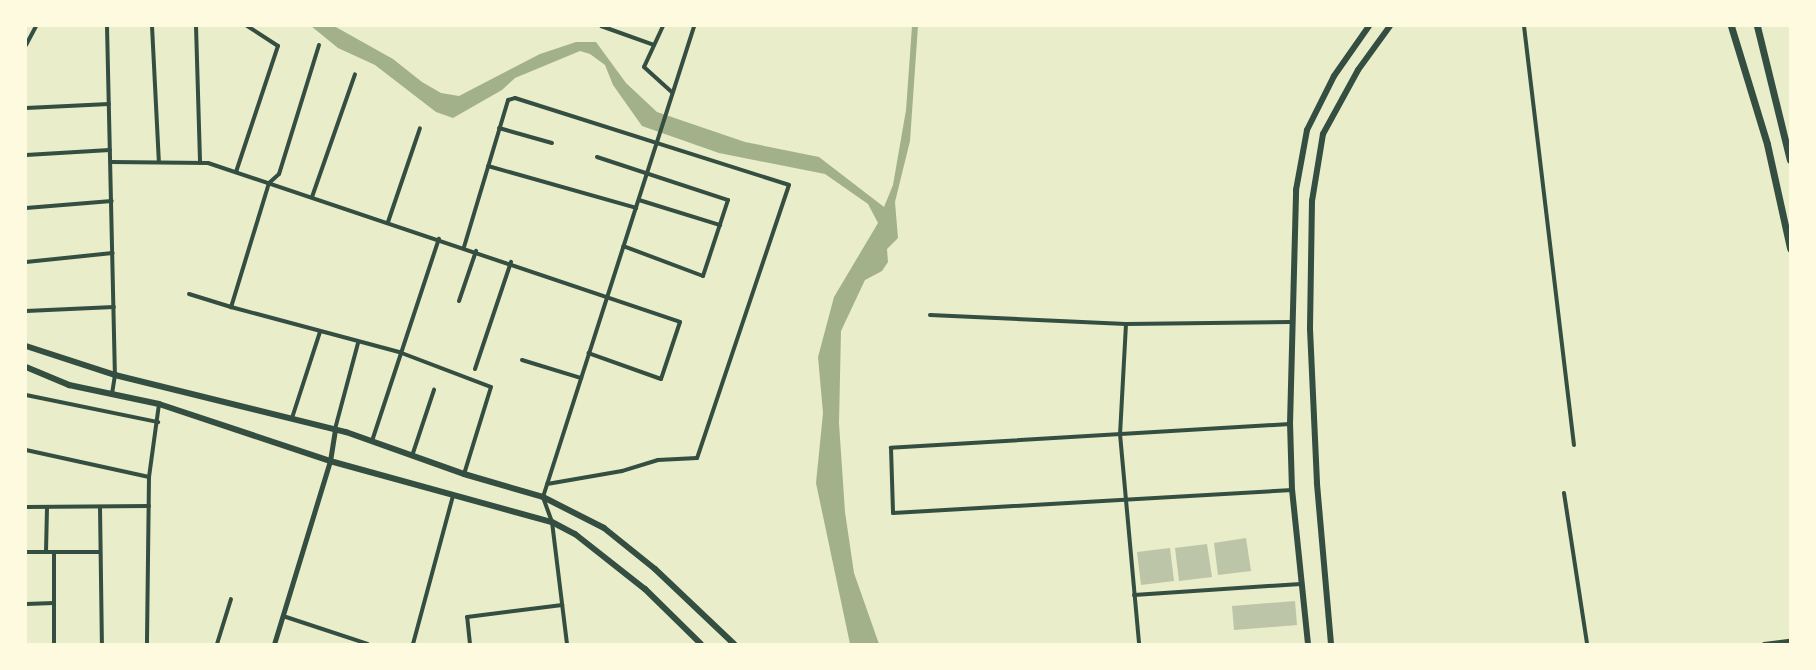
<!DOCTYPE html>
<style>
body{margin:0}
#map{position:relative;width:1816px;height:670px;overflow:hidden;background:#e9edc9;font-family:"Nunito Sans",sans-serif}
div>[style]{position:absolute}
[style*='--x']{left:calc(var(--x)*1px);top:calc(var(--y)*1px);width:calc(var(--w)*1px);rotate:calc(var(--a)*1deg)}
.water>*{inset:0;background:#a3b18a}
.building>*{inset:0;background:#bcc5a7}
.minor>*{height:4px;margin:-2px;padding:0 2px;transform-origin:2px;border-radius:2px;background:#344e41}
.tertiary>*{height:5px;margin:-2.5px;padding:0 2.5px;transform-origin:2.5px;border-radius:2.5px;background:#344e41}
.secondary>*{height:6px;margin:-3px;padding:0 3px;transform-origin:3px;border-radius:3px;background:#344e41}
.trunk>*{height:7px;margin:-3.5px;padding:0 3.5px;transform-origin:3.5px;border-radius:3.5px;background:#344e41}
span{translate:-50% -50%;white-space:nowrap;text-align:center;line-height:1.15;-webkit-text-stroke:6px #fefae0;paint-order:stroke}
.frame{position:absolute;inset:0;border:27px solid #fefae0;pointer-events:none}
</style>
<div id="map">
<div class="water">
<i style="clip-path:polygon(311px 26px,334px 26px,393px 59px,422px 82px,441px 93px,459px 96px,540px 54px,576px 42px,596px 42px,626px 83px,657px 112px,745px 142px,819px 157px,884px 207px,893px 185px,906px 110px,912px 26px,918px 26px,910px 141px,895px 202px,898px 238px,887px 249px,888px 262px,882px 271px,865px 280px,841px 331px,839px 423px,845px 512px,854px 573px,879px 644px,850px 644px,816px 483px,823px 413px,818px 357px,834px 297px,878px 223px,868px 204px,825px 174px,719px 153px,642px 126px,613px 85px,605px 65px,590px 54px,580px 51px,515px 78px,502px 90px,453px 118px,436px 112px,375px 65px,338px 48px)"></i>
</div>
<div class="building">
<i style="clip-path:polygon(1246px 538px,1251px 571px,1218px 575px,1214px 543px)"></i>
<i style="clip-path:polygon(1207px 544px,1212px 577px,1179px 581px,1175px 548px)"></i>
<i style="clip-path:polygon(1170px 548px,1174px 581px,1141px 585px,1137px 552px)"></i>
<i style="clip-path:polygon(1295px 601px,1297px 625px,1234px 630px,1232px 606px)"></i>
</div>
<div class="minor">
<i style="--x:107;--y:26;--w:349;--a:88.7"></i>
<i style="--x:115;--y:375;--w:18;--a:99"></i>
<i style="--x:152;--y:26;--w:136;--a:87.1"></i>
<i style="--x:196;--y:26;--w:137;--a:88.3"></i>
<i style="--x:601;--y:26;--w:56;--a:19.7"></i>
<i style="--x:663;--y:26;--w:45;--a:114.9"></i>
<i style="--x:644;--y:67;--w:38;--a:42"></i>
<i style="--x:1524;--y:26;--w:422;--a:83.2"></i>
<i style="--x:26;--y:45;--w:21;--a:-62"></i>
<i style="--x:319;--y:45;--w:135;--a:107.2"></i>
<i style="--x:279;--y:174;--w:13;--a:138"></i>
<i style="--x:269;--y:183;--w:130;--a:107"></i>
<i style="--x:231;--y:307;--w:174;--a:15"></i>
<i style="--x:399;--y:352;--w:98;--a:20.8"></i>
<i style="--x:491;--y:387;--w:91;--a:107.2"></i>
<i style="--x:26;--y:108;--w:83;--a:-2.8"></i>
<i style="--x:499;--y:128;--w:55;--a:15.8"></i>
<i style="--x:26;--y:155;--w:84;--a:-3.4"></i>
<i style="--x:597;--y:157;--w:138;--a:18.2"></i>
<i style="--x:728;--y:200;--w:80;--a:108.2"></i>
<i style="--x:703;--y:276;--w:85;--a:-159.4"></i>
<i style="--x:111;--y:162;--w:97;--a:0.6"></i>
<i style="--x:208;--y:163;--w:498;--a:18.6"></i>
<i style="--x:680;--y:322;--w:60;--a:108.4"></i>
<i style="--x:661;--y:379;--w:77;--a:-160.4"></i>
<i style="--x:488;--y:166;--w:154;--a:15.8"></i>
<i style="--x:236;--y:172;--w:133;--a:-71.6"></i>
<i style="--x:278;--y:46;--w:37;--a:-147"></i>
<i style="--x:312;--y:197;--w:130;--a:-70.7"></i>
<i style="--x:639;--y:200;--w:85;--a:17.2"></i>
<i style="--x:26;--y:208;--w:86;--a:-4.7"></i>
<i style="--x:388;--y:222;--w:99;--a:-71.2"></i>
<i style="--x:464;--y:247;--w:153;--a:-73.3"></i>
<i style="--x:508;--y:100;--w:7;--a:-16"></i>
<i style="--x:515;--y:98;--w:287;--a:17.6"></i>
<i style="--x:789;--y:185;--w:288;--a:108.6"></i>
<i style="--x:697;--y:458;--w:39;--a:177"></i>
<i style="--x:658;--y:460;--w:38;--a:163"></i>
<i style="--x:622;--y:471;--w:76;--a:170.2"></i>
<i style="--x:26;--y:262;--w:87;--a:-5.9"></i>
<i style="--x:189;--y:294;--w:44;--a:17.2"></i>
<i style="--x:459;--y:301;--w:53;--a:-71.2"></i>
<i style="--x:26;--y:311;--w:88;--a:-2.6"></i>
<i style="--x:930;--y:315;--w:196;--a:2.6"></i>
<i style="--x:1126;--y:324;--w:164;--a:-0.7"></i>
<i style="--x:1126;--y:324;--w:110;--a:93.1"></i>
<i style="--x:1120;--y:434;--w:211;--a:84.8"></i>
<i style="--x:522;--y:360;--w:62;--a:17"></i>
<i style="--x:475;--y:369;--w:113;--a:-71.4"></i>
<i style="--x:26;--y:395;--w:135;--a:11.6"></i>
<i style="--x:292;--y:418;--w:90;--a:-72"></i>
<i style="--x:1290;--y:424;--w:400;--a:176.6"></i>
<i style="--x:891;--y:448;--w:65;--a:88.2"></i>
<i style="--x:893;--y:513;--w:400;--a:-3.3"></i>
<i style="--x:335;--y:429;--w:89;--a:-75"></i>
<i style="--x:372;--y:441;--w:213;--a:-71.7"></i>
<i style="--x:26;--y:450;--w:126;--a:12.4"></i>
<i style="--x:149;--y:477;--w:167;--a:90.7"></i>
<i style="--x:412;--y:456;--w:70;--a:-71.6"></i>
<i style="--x:149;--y:477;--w:74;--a:-82.2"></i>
<i style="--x:1564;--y:493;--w:153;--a:81.3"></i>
<i style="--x:26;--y:507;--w:123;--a:-0.5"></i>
<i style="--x:100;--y:507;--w:137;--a:89.2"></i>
<i style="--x:26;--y:552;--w:74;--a:0"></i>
<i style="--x:46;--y:552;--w:45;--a:-88.7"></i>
<i style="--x:1134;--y:595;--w:167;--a:-3.8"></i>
<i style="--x:26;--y:604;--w:28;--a:-2"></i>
<i style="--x:54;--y:603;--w:51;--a:-90"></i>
<i style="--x:283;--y:616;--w:89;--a:18.2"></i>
<i style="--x:54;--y:644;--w:41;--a:-90"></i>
<i style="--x:217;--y:644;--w:47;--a:-72.7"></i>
<i style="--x:413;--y:644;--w:153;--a:-74.9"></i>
<i style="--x:470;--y:644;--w:27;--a:-96"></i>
<i style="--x:467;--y:617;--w:96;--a:-7.2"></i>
<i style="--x:567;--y:644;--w:123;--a:-97"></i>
<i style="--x:552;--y:522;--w:27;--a:-110"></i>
<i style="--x:543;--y:497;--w:495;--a:-72.2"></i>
<i style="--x:1764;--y:644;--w:26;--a:-7"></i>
</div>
<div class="tertiary">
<i style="--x:274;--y:644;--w:191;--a:-73"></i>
<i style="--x:330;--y:461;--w:30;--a:-81"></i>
</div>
<div class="secondary">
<i style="--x:26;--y:346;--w:94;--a:18"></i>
<i style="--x:115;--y:375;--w:238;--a:13.9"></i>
<i style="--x:346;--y:432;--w:125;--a:19.6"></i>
<i style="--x:464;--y:474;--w:82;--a:16.2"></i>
<i style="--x:543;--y:497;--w:68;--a:26.9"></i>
<i style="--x:604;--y:528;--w:65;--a:38.8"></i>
<i style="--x:655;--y:569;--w:109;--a:43.5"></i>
<i style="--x:26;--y:367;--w:47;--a:22.7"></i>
<i style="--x:69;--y:385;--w:92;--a:11.9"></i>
<i style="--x:159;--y:404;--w:180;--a:18.4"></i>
<i style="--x:330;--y:461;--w:230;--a:15.4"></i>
<i style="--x:552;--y:522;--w:26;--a:28"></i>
<i style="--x:575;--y:534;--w:89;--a:38.2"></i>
<i style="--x:645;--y:589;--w:78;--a:44.5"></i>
<i style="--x:1308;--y:644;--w:155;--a:-95.9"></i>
<i style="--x:1292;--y:490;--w:66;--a:-91.7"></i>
<i style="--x:1290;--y:424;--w:234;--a:-88.5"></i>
<i style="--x:1296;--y:190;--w:61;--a:-79.6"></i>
<i style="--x:1307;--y:130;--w:60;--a:-63.4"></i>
<i style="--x:1334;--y:76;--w:61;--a:-55"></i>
<i style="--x:1331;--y:644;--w:162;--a:-95"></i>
<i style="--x:1317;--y:483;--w:155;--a:-92.6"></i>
<i style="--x:1310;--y:328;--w:127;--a:-89.1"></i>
<i style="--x:1312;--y:201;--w:68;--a:-80.7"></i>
<i style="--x:1323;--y:134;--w:73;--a:-61.3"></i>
<i style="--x:1358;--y:70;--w:54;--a:-54"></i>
</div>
<div class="trunk">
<i style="--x:1731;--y:26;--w:123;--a:73"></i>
<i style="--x:1767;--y:144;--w:107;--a:77.5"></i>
<i style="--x:1757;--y:26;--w:138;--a:76.2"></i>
</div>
<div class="frame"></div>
</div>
